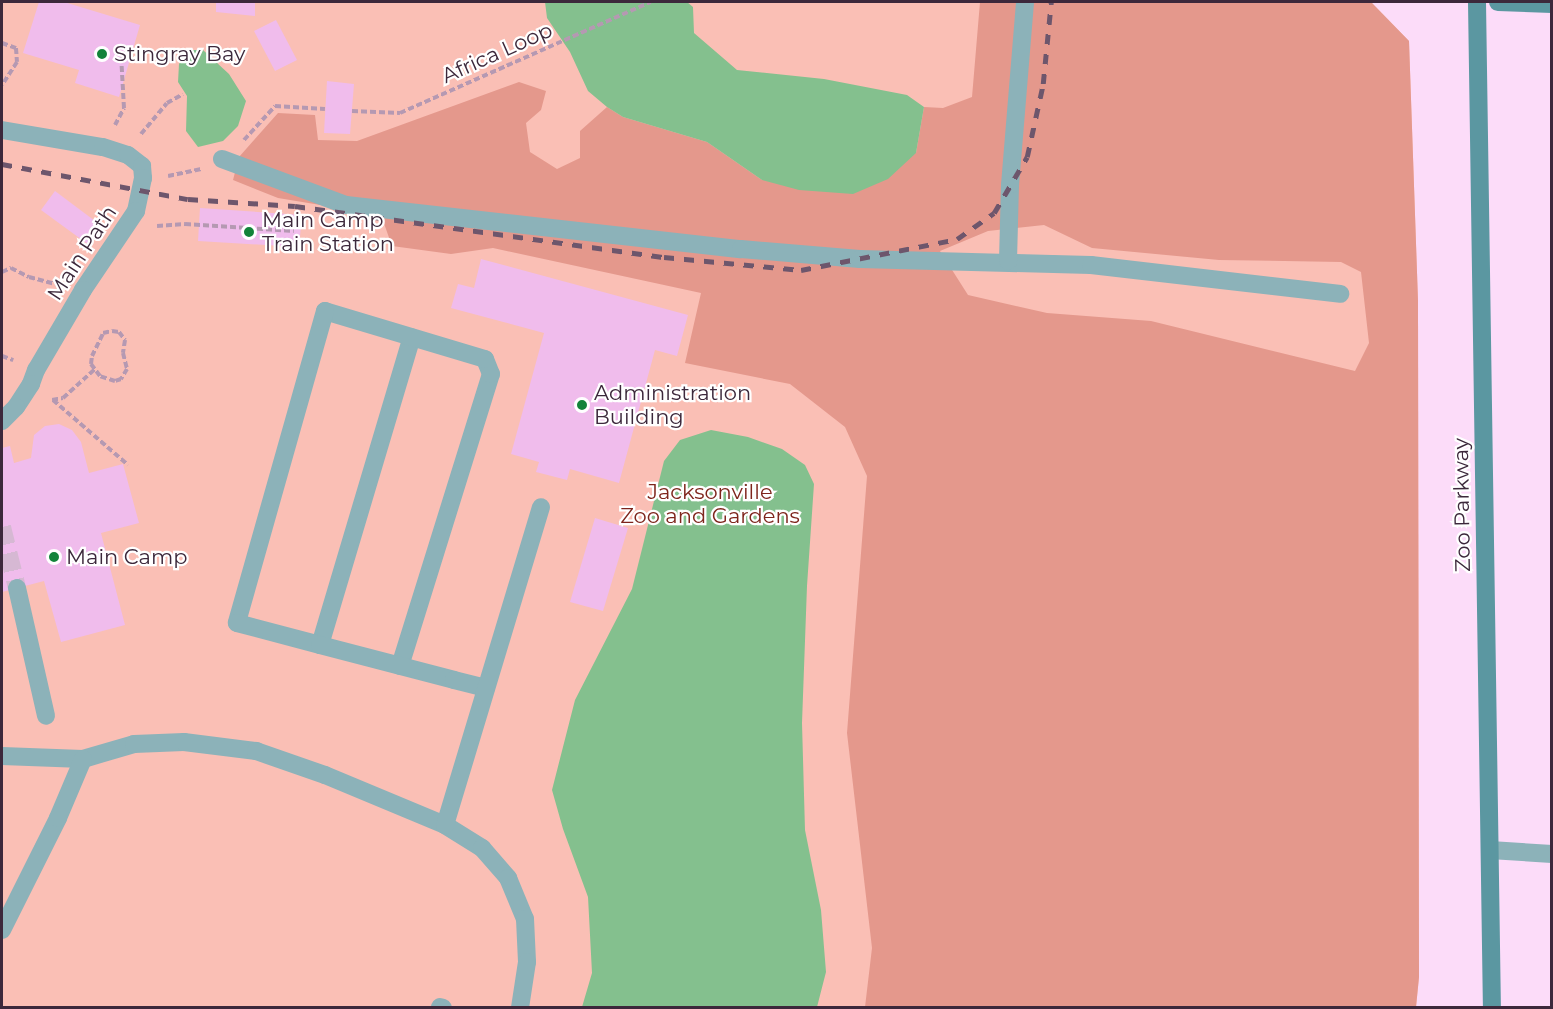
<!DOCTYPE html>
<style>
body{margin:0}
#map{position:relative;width:1553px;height:1009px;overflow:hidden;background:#fcdcf9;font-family:Montserrat,sans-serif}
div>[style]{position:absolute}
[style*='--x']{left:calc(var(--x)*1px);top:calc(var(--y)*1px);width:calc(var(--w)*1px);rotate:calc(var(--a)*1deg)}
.green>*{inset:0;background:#fabfb5}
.forest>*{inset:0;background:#e4988c}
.water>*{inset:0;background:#84c08e}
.building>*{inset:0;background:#f0bcec}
.pedestrian-tunnel>*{height:18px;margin-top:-9px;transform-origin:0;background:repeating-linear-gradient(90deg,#d6b8d3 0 18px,transparent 0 27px)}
.path>*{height:4px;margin-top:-2px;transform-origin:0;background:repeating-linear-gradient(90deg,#b599b2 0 6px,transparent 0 9px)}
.service>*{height:18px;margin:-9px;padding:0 9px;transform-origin:9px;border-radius:9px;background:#8cb2b9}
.pedestrian>*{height:18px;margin:-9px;padding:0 9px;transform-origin:9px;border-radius:9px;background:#8cb2b9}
.tertiary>*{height:18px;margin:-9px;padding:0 9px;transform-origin:9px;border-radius:9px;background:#8cb2b9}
.secondary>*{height:18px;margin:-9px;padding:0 9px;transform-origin:9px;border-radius:9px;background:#5b97a1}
.rail>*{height:4.5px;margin-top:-2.25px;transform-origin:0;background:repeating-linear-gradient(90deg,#6d566c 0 10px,transparent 0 20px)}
.dots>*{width:16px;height:16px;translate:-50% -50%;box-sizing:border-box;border:3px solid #fff;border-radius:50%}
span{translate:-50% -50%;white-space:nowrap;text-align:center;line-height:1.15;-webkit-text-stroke:4.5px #fff;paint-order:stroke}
.street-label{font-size:21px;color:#3c283b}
.poi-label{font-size:21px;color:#3c283b}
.left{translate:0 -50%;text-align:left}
.park-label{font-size:21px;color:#7e251c}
.frame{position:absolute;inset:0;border:3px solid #3c283b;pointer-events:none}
</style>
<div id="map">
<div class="green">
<i style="clip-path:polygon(2px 2px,1371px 2px,1409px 41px,1418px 301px,1419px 977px,1416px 1007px,2px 1008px)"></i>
</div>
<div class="forest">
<i style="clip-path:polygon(evenodd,980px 2px,1371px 2px,1409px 41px,1418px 301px,1419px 977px,1416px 1007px,865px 1007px,872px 948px,847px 733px,867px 476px,845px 427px,790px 384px,685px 363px,701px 293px,493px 248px,451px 254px,392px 246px,381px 215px,278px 198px,233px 180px,239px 157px,278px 113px,315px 115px,318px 140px,357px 141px,519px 82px,546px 91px,541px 110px,526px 123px,530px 152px,557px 169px,580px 158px,580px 131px,607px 107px,623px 117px,707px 142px,762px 180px,916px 153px,924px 107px,943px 108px,972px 97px,980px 2px,1044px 225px,1092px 248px,1219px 260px,1341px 262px,1361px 272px,1369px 343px,1355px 371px,1151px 321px,1047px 313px,968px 295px,940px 251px,988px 231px,1044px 225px)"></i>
</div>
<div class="water">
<i style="clip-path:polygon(545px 2px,687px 2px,693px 7px,694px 33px,737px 70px,824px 79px,907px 95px,924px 107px,916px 153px,888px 179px,853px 194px,799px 190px,762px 180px,707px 142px,623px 117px,607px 107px,588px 91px,570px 52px,547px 18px)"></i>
<i style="clip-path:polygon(189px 50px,203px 50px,229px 74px,246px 101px,238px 126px,223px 141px,198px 147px,186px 131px,187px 96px,178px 82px,179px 64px)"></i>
<i style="clip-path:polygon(711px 430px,748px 437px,782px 449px,805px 465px,814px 484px,807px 586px,802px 723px,805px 830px,821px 910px,826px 972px,817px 1007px,582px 1007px,592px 973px,588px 897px,563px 829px,552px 790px,575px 700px,632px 589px,664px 461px,680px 440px)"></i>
</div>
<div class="building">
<i style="clip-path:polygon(39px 2px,64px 2px,140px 25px,119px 97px,75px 83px,79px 70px,23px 53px)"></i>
<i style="clip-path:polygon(216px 2px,255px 2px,255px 16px,216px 12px)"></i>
<i style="clip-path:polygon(276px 20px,297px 60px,275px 71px,254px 31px)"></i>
<i style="clip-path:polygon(327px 81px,354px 84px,350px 134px,324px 133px)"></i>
<i style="clip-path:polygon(55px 191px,103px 227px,89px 245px,41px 210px)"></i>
<i style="clip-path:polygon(200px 208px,302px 215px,299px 247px,198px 241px)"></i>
<i style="clip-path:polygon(481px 259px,688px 315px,677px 356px,655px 350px,619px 483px,570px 469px,567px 480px,536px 472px,539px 462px,511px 454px,544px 333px,451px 308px,458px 284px,474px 288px)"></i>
<i style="clip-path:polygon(59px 424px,72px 430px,81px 442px,89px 473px,123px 464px,139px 523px,101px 533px,125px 625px,61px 642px,44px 581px,2px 592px,2px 448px,10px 446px,14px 463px,31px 458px,34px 435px,45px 426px)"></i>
<i style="clip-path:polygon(595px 518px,628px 528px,603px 611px,570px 602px)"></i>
</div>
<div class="pedestrian-tunnel">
<i style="--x:2;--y:527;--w:63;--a:76.2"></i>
</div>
<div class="path">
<i style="--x:2;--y:43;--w:15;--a:20"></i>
<i style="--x:16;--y:48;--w:14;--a:86"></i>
<i style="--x:17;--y:62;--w:27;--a:123"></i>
<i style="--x:352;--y:111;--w:48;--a:2.4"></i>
<i style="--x:400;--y:113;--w:274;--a:-23.9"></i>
<i style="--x:115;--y:125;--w:19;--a:-62"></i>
<i style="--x:124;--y:108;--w:54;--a:-93.2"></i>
<i style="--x:141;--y:134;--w:40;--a:-50"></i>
<i style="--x:167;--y:103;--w:18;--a:-29"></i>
<i style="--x:244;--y:140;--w:46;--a:-47.6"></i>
<i style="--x:275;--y:106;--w:50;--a:3.4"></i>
<i style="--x:168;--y:176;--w:34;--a:-12"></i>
<i style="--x:157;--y:226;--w:28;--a:-4"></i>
<i style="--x:185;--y:224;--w:109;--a:3.7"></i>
<i style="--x:2;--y:272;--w:10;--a:-24"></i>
<i style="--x:11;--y:268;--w:20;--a:27"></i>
<i style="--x:29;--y:277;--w:31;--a:15"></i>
<i style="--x:112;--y:331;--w:7;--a:8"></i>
<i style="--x:119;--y:332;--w:10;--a:53"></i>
<i style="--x:125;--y:340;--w:13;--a:99"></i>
<i style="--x:123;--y:353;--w:16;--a:76"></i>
<i style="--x:127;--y:369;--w:12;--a:121"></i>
<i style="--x:121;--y:379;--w:6;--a:162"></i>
<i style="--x:115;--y:381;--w:16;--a:-162"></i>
<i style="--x:100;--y:376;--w:15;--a:-127"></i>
<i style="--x:91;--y:364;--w:8;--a:-83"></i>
<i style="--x:92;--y:356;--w:25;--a:-64"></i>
<i style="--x:103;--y:333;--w:9;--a:-13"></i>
<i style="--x:2;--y:356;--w:12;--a:20"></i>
<i style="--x:52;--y:400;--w:11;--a:-10"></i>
<i style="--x:63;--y:398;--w:43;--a:-42.2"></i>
<i style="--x:53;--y:400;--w:99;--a:40.9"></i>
</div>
<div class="service">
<i style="--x:222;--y:159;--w:132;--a:20.4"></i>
<i style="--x:346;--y:205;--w:397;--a:6.4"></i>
<i style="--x:741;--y:249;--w:119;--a:4.8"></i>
<i style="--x:860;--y:259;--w:231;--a:1.5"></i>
<i style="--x:1091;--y:265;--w:251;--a:6.6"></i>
<i style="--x:1008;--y:261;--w:76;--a:-88.5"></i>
<i style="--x:1010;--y:185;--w:184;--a:-85.3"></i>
<i style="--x:320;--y:645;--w:321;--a:-73.4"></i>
<i style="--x:400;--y:666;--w:306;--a:-72.7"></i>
<i style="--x:491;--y:374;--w:16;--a:-112"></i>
<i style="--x:485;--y:359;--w:167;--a:-163.3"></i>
<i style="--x:325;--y:311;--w:324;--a:105.8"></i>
<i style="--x:237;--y:623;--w:86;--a:14.8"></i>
<i style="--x:320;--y:645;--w:138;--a:14.6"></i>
<i style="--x:454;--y:680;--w:33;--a:14"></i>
<i style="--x:2;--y:756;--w:81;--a:2.1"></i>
<i style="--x:83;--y:759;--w:53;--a:-16.4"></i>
<i style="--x:134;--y:744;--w:50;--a:-2.3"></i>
<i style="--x:184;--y:742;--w:73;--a:7.1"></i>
<i style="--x:256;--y:751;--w:73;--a:19.2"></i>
<i style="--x:325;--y:775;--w:130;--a:22.6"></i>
<i style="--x:445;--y:825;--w:44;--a:31.9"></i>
<i style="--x:482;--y:848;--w:40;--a:49"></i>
<i style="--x:508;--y:878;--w:44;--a:67.5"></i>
<i style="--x:525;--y:919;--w:43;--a:87.3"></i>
<i style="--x:527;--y:962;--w:47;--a:98.7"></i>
<i style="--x:445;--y:825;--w:332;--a:-73.2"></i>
<i style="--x:2;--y:930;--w:125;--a:-63.4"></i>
<i style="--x:58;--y:818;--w:64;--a:-67"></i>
<i style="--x:440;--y:1007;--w:3;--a:18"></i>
</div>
<div class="pedestrian">
<i style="--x:2;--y:130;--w:102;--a:9.6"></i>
<i style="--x:103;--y:147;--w:26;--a:18"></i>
<i style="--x:128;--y:155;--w:18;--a:38"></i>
<i style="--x:142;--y:166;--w:12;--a:85"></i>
<i style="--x:143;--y:178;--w:34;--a:102"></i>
<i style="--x:136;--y:211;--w:95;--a:123.9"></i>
<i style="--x:83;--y:290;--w:93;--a:120.4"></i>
<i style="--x:36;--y:370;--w:15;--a:110"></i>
<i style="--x:31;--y:384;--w:27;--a:123"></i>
<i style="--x:16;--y:407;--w:20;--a:135"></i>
<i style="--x:17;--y:588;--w:131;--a:77.2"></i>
</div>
<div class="tertiary">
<i style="--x:1490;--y:850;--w:62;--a:3.7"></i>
</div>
<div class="secondary">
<i style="--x:1477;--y:2;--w:1006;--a:89.15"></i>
<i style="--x:1498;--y:2;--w:54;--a:2.1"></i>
</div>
<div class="rail">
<i style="--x:2;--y:164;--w:189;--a:10.7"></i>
<i style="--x:188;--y:199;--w:107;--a:3.7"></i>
<i style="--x:295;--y:206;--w:373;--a:7.9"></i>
<i style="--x:664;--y:257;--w:138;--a:5.4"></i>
<i style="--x:801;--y:270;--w:159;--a:-11.2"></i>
<i style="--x:957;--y:239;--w:45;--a:-35.1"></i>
<i style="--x:994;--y:213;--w:65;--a:-59.5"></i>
<i style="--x:1027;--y:157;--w:75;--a:-77.6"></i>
<i style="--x:1043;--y:84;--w:82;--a:-84.4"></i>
</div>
<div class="dots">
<i style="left:102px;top:54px;background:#13833a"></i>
<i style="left:249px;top:232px;background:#13833a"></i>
<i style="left:582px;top:405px;background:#13833a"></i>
<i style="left:54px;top:557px;background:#13833a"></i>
</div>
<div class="street-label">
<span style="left:497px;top:53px;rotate:-24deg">Africa Loop</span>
<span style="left:82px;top:253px;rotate:-57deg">Main Path</span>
<span style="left:1462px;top:505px;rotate:-91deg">Zoo Parkway</span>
</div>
<div class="poi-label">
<span class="left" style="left:114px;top:54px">Stingray Bay</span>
<span class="left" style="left:262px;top:232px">Main Camp<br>Train Station</span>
<span class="left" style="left:594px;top:405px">Administration<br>Building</span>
<span class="left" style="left:66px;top:557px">Main Camp</span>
</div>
<div class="park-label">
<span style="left:710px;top:504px">Jacksonville<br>Zoo and Gardens</span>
</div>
<div class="frame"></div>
</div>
